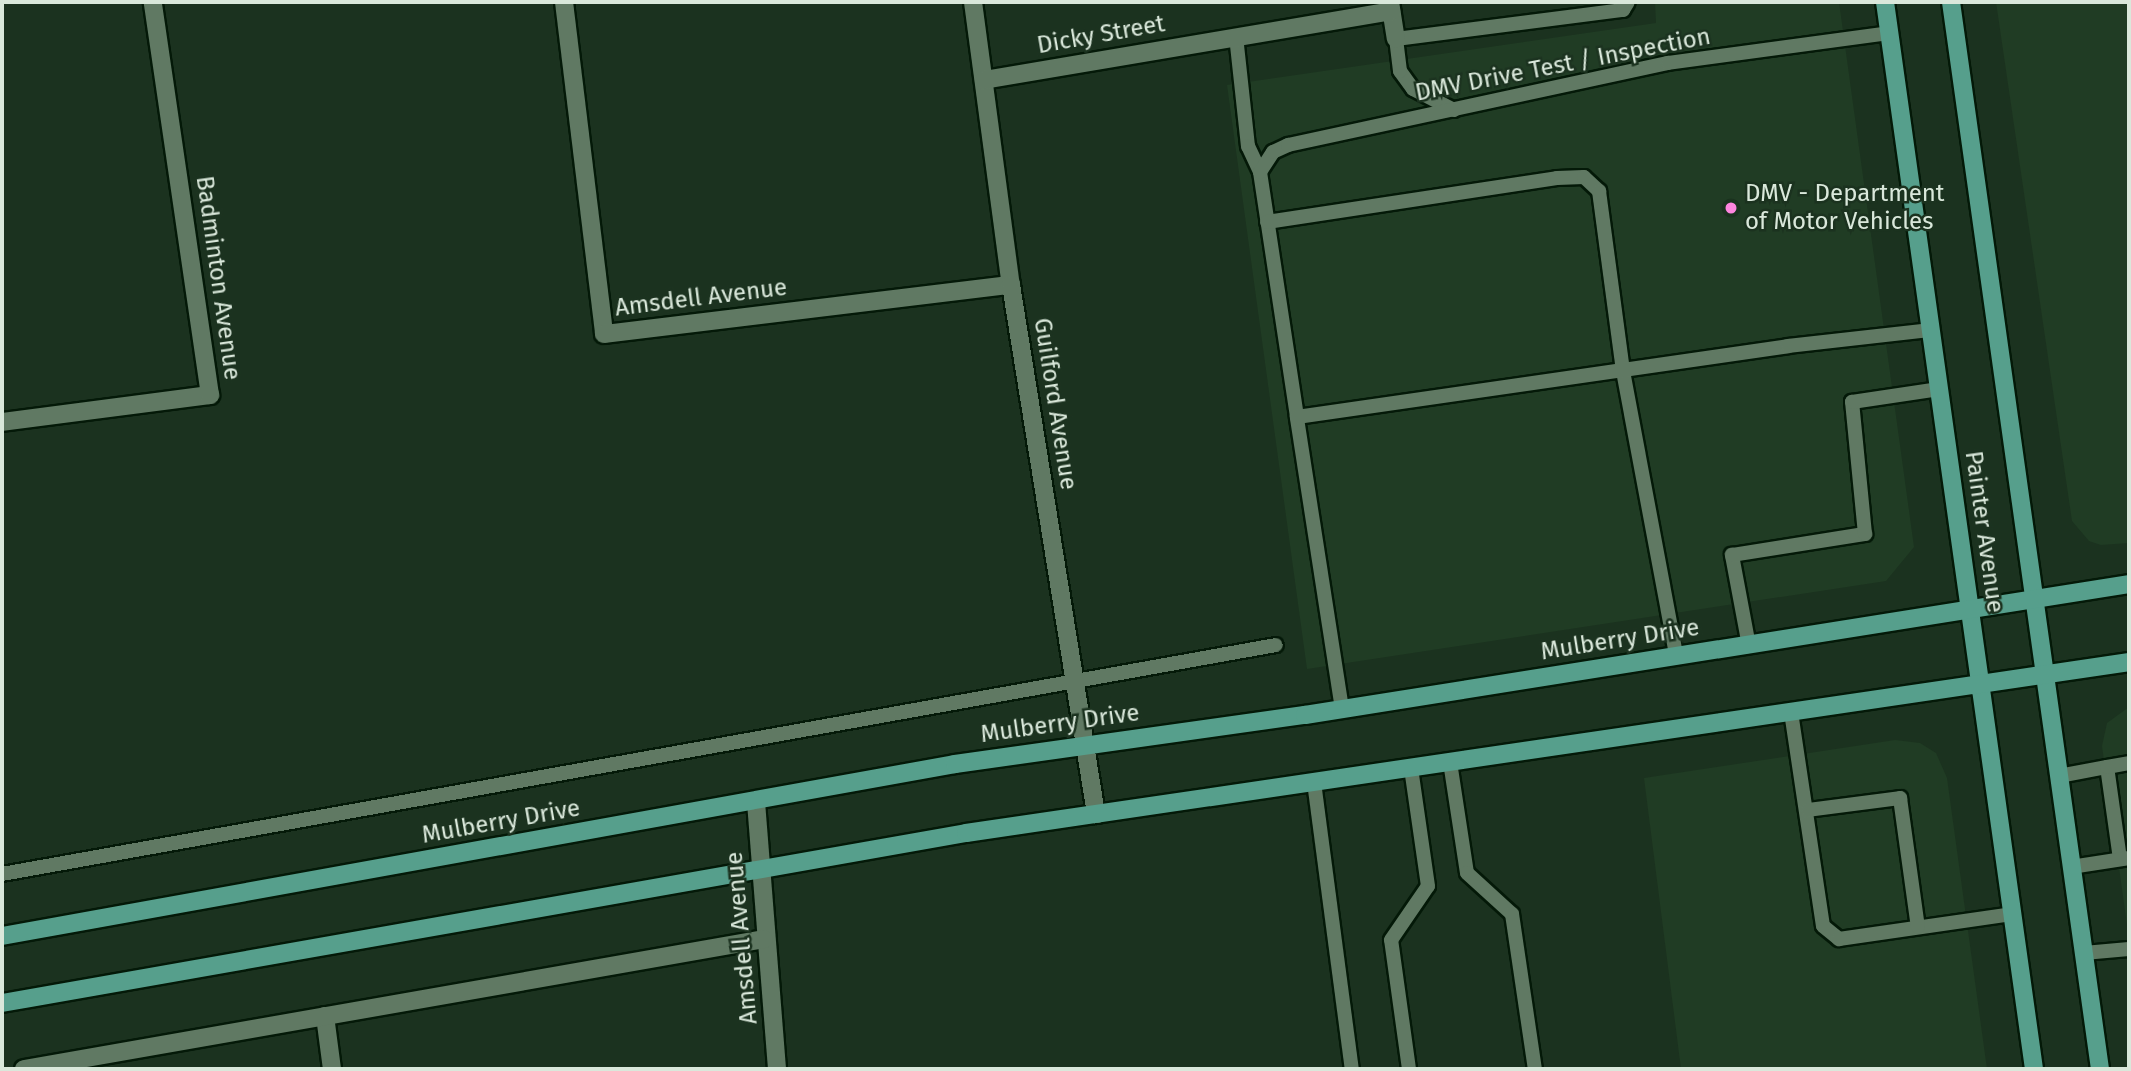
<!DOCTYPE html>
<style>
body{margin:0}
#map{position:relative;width:2131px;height:1071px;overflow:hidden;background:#1b321f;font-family:"Fira Sans",sans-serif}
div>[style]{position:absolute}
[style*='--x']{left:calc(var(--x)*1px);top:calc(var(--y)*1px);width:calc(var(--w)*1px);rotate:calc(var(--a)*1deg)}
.built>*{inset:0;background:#203c24}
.roads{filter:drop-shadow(2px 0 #041908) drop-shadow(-2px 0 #041908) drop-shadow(0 2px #041908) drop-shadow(0 -2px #041908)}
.lane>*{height:14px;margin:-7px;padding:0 7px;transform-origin:7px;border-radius:7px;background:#607963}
.street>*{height:18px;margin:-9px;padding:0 9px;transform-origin:9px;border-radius:9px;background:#607963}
.primary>*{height:18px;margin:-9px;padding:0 9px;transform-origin:9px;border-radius:9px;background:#569f8c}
.dots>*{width:19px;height:19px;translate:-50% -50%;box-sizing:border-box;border:4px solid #1b321f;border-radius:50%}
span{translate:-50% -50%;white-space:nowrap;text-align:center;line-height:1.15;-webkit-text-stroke:5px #1b321f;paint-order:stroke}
.street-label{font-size:24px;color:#dae8db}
.poi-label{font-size:24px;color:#dae8db}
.left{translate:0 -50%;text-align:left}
.frame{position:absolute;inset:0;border:4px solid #dae8db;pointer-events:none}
</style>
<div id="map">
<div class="built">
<i style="clip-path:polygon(1655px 2px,1839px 2px,1914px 547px,1886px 581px,1307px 669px,1227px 85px,1656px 23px)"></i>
<i style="clip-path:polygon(1996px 2px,2129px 2px,2129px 543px,2101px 545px,2089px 541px,2072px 521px)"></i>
<i style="clip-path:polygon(2129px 707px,2129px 939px,2102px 746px,2107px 723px)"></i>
<i style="clip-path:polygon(1895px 740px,1920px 743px,1936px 753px,1947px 778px,1987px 1069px,1681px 1069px,1644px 778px)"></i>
</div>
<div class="roads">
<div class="lane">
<i style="--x:1236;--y:36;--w:111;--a:83.8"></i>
<i style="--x:1248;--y:146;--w:29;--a:65"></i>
<i style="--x:1260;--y:172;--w:248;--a:81.4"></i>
<i style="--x:1454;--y:110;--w:46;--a:-152.9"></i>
<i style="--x:1413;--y:89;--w:22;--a:-126"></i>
<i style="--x:1400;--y:71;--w:32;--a:-97"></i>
<i style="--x:1396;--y:39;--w:229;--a:-7.3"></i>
<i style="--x:1623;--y:10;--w:9;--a:-58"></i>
<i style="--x:1260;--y:172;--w:24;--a:-57"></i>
<i style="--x:1273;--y:152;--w:17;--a:-25"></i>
<i style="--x:1288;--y:145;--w:389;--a:-12.2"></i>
<i style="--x:1668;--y:63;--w:223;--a:-7.7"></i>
<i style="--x:1267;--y:222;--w:293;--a:-8.6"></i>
<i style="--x:1557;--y:178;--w:27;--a:-2"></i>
<i style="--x:1584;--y:177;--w:21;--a:43"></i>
<i style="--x:1599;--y:191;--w:182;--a:82.4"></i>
<i style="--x:1623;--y:371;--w:289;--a:79.4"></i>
<i style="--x:1749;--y:646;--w:93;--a:-100.6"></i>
<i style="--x:1732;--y:555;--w:135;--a:-9"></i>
<i style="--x:1865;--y:534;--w:133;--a:-95.6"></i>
<i style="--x:1852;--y:402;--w:88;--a:-8.5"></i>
<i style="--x:1342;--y:709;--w:295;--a:-98.8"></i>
<i style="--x:1297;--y:417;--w:496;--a:-8.2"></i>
<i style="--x:1788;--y:346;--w:144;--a:-6.4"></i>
<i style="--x:1791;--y:712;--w:216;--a:81.5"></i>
<i style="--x:1823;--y:926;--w:21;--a:39"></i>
<i style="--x:1839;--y:939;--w:176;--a:-8.2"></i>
<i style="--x:1450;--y:762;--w:112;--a:81.3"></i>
<i style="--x:1467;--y:873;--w:61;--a:42.3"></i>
<i style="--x:1512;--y:914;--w:157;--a:81.6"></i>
<i style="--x:2059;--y:776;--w:49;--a:-10.6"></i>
<i style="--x:1314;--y:782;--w:290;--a:82.5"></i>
<i style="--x:1808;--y:810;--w:93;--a:-7.4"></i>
<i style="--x:1900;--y:798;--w:130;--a:82.1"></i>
<i style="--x:2120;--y:859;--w:93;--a:-98"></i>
<i style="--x:2107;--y:767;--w:22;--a:-10"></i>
<i style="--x:2071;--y:867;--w:59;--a:-8.8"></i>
<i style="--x:2;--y:874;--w:1294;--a:-10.19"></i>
<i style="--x:2084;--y:953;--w:45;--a:-5.1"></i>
<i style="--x:1409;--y:1069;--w:130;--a:-97.9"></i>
<i style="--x:1391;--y:940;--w:65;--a:-55.6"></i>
<i style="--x:1428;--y:886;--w:119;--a:-98.2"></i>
</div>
<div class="street">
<i style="--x:564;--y:2;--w:334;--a:83.1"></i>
<i style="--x:604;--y:334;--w:410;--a:-6.9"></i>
<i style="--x:973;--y:2;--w:286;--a:82.4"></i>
<i style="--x:1011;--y:285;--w:536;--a:80.87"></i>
<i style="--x:1390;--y:2;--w:37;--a:81"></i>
<i style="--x:984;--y:80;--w:413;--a:-9.6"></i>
<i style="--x:2;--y:422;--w:210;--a:-7.4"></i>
<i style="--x:210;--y:395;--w:397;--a:-98.3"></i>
<i style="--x:756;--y:802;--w:268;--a:85.5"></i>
<i style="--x:325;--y:1016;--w:53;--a:82.5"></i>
<i style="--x:24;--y:1069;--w:751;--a:-9.96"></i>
</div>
<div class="primary">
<i style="--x:1885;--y:2;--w:1077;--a:82.05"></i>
<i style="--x:1951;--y:2;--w:1077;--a:82.05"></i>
<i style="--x:2;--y:936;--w:968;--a:-10.23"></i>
<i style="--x:955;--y:764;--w:353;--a:-8"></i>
<i style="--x:1305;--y:715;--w:834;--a:-9.03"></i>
<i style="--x:2;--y:1003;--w:979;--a:-10"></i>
<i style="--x:966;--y:833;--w:1176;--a:-8.36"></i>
</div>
</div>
<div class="dots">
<i style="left:1731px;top:208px;background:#fe85df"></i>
</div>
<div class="street-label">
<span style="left:1101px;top:35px;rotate:-10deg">Dicky Street</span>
<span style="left:1563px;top:65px;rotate:-11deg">DMV Drive Test / Inspection</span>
<span style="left:218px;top:278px;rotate:82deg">Badminton Avenue</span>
<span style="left:701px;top:298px;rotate:-7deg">Amsdell Avenue</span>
<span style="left:1055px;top:404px;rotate:81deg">Guilford Avenue</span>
<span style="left:1984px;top:532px;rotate:82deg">Painter Avenue</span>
<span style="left:1620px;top:640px;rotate:-9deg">Mulberry Drive</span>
<span style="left:1060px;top:724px;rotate:-8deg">Mulberry Drive</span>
<span style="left:501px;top:822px;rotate:-10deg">Mulberry Drive</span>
<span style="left:742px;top:938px;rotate:-95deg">Amsdell Avenue</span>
</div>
<div class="poi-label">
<span class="left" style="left:1745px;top:208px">DMV - Department<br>of Motor Vehicles</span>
</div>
<div class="frame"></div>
</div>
